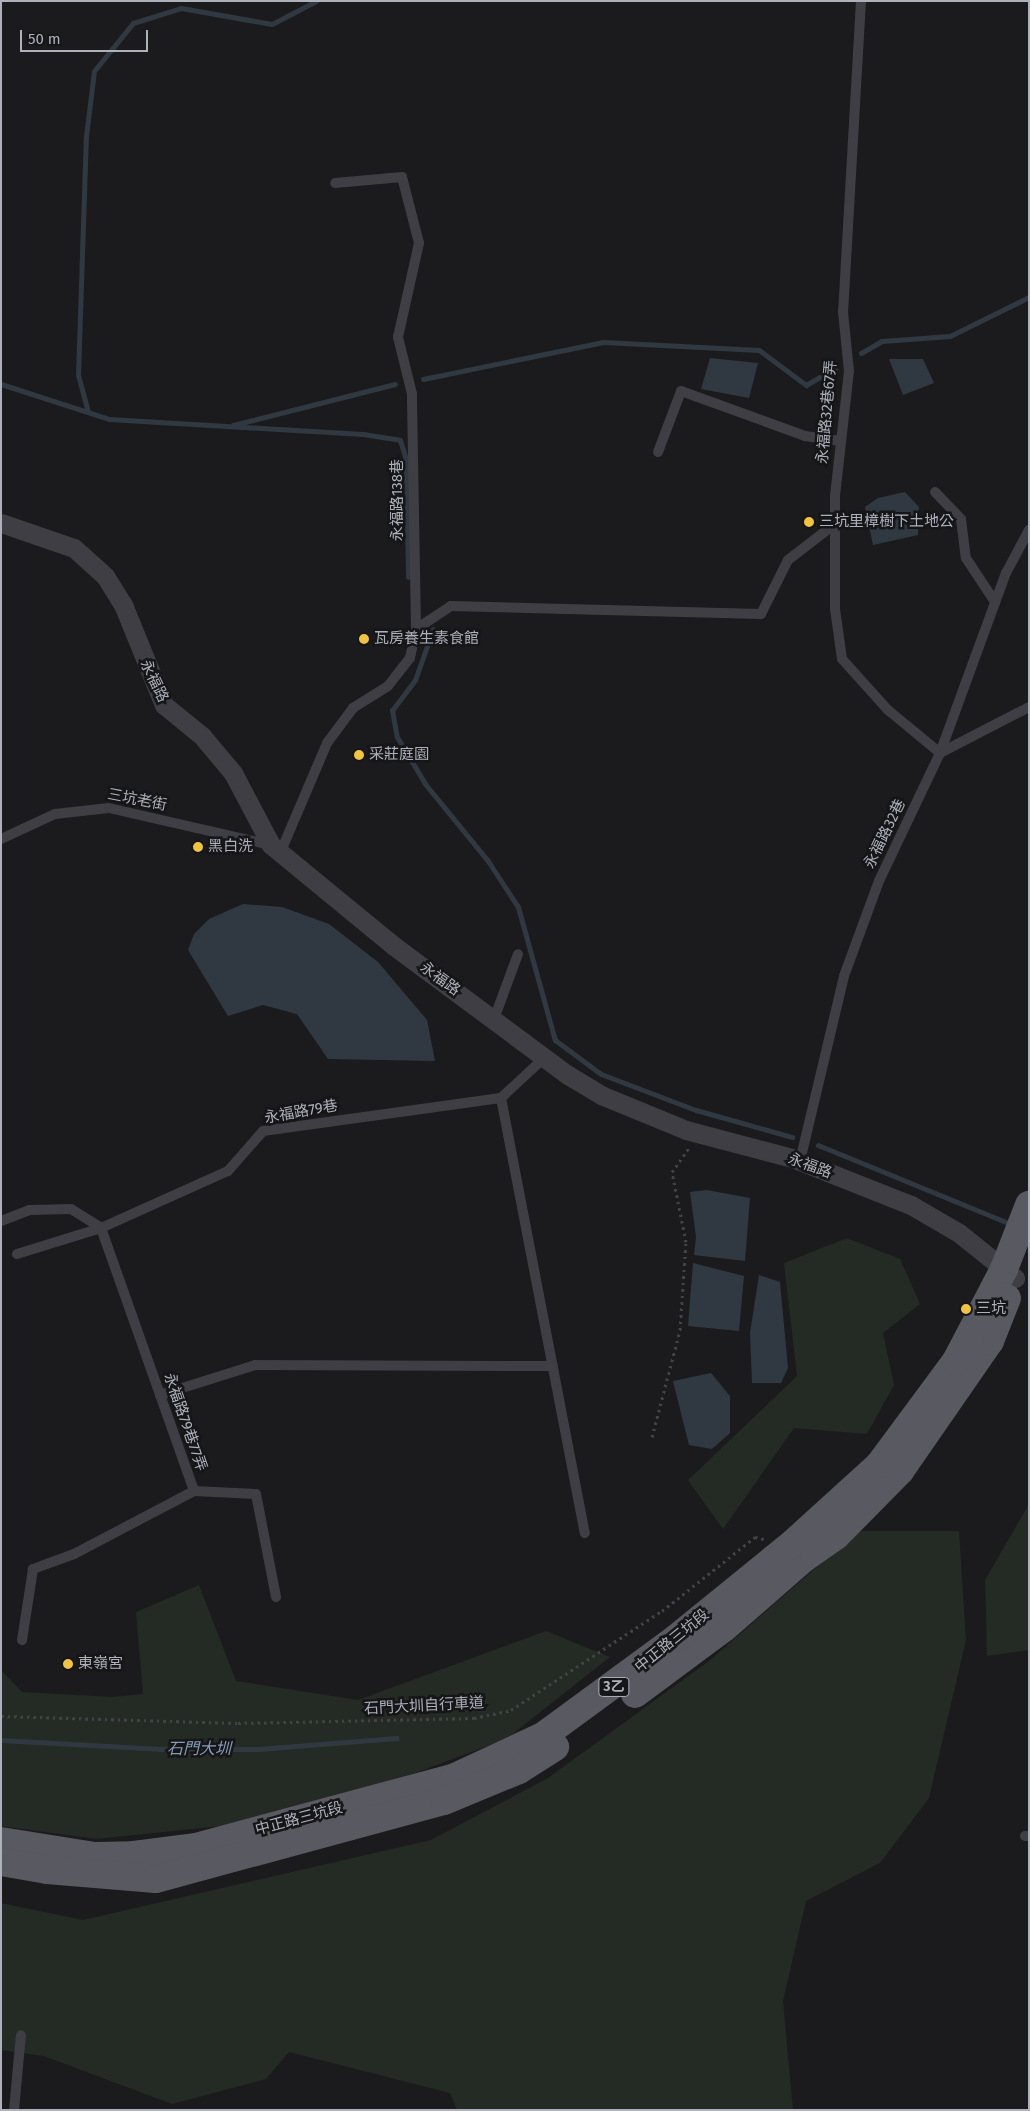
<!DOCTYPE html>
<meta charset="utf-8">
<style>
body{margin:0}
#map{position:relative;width:1030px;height:2111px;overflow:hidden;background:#1b1b1d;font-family:"Fira Sans","Noto Sans TC",sans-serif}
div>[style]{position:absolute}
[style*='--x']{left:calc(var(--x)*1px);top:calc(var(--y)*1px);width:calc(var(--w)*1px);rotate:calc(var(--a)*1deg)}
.green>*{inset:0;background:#232b24}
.water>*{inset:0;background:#303942}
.stream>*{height:5px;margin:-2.5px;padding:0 2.5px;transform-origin:2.5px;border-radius:2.5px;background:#303942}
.path>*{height:3px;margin-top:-1.5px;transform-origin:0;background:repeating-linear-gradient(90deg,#424349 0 2.5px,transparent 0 6.5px)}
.lane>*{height:10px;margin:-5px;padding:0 5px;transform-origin:5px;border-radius:5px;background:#3e3e44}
.street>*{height:19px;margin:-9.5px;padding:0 9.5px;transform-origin:9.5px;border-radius:9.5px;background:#3e3e44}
.primary>*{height:28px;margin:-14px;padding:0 14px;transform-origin:14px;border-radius:14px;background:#585961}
.dots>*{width:14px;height:14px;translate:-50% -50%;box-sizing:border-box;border:2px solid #161618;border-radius:50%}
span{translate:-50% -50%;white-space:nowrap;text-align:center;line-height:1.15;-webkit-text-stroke:5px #161618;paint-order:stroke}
.shield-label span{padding:1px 4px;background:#161618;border:1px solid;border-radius:4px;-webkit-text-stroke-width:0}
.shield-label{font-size:14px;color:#aeb1bc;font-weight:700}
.street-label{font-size:15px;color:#aeb1bc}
.poi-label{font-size:15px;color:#aeb1bc}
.left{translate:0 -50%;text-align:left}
.water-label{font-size:16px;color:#869cb6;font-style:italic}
.frame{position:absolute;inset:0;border:2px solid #aeb1bc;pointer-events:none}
.scale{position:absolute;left:20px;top:30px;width:128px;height:22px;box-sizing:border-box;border:2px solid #aeb1bc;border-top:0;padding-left:6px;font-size:15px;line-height:18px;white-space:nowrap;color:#aeb1bc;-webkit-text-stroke:4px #161618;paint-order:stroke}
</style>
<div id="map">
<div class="green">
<i style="clip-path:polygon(847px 1238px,900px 1259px,920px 1304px,883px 1333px,894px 1385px,867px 1434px,794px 1428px,723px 1529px,688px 1480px,797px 1376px,784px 1263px)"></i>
<i style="clip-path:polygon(1029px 1504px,1029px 1650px,987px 1656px,985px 1580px)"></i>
<i style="clip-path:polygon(858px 1531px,959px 1531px,966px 1640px,929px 1798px,880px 1863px,806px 1901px,783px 2001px,793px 2110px,457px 2110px,450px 2093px,289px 2052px,266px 2079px,172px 2104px,44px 2056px,1px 2050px,1px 1903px,83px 1920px,431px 1840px,548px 1778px,709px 1661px)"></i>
<i style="clip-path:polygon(199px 1585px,236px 1681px,358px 1700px,546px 1631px,610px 1657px,506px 1739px,418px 1772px,250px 1823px,96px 1839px,1px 1826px,1px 1670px,22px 1692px,113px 1697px,143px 1694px,136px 1612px)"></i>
</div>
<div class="water">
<i style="clip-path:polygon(710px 358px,758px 363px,749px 398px,701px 389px)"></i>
<i style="clip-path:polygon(889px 359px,923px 359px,934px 383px,903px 395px)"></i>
<i style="clip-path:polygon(905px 492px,919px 507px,918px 535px,873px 545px,865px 507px,878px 498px)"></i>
<i style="clip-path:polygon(243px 904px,282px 907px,329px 924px,378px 962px,427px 1020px,435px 1061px,328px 1059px,297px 1014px,263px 1005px,228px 1016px,188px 950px,194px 934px,209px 919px)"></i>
<i style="clip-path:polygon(707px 1190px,750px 1198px,745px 1261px,694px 1255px,696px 1237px,690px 1192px)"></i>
<i style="clip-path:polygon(693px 1263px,744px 1276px,739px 1331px,688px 1326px)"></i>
<i style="clip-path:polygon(759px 1275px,780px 1282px,788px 1368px,781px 1383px,752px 1383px,750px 1333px)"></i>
<i style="clip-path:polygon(711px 1373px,730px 1396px,730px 1433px,712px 1449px,689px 1445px,673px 1381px)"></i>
</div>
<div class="stream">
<i style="--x:861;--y:353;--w:24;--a:-30"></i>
<i style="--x:882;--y:341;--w:68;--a:-4.2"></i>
<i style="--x:950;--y:336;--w:88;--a:-26.3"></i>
<i style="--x:423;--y:379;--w:184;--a:-11.6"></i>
<i style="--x:603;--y:342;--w:156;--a:2.9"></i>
<i style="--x:759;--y:350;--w:59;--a:36.7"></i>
<i style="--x:806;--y:385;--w:34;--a:-30"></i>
<i style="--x:1;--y:384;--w:114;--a:18"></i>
<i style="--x:109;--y:419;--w:254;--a:3.4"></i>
<i style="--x:363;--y:434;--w:37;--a:9"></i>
<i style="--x:400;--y:440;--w:21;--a:73"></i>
<i style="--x:406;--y:460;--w:117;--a:89"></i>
<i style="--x:88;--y:412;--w:38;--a:-105"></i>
<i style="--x:78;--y:375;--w:239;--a:-88.1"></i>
<i style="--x:86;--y:136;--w:65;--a:-83"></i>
<i style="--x:94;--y:71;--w:62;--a:-50.9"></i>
<i style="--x:133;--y:23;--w:50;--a:-17.4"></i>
<i style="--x:181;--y:8;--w:92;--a:10"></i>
<i style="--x:272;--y:24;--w:50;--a:-27.6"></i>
<i style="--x:233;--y:425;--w:167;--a:-14.2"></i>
<i style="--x:433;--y:629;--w:54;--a:109.4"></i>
<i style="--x:415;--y:680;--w:38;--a:127"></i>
<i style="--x:392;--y:710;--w:27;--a:80"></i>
<i style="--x:397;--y:737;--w:56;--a:58.9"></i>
<i style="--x:426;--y:785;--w:98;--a:50.8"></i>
<i style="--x:488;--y:861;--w:55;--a:56.9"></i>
<i style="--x:518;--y:907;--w:138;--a:74.5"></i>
<i style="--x:555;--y:1040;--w:57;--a:36.5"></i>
<i style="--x:601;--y:1074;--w:102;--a:20.8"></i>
<i style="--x:696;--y:1110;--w:100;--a:15.7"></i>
<i style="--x:818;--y:1145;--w:203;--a:22.3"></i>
<i style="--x:1;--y:1740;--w:159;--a:3.2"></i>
<i style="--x:160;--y:1749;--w:98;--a:0"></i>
<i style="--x:258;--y:1749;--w:139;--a:-4.5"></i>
</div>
<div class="path">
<i style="--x:652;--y:1437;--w:111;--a:-75.3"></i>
<i style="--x:680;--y:1330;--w:88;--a:-86.1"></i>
<i style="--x:686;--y:1242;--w:71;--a:-101.3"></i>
<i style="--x:672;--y:1172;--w:29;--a:-55"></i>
<i style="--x:1;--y:1716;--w:237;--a:1.7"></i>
<i style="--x:238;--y:1723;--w:236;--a:-1.2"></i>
<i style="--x:474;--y:1718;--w:38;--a:-12"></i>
<i style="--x:511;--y:1710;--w:181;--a:-33.3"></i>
<i style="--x:662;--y:1611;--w:119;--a:-38.5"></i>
<i style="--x:755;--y:1537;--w:9;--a:13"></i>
</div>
<div class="lane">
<i style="--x:861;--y:1;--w:312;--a:93.3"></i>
<i style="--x:843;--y:312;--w:59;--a:84.2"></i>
<i style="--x:849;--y:371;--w:125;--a:96.4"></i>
<i style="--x:835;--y:495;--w:114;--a:90"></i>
<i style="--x:835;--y:609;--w:50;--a:82"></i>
<i style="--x:842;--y:659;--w:69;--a:48"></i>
<i style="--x:888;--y:710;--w:67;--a:39.6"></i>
<i style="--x:658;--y:452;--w:65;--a:-69.3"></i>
<i style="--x:681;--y:391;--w:132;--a:19.9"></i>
<i style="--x:805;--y:436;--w:34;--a:8"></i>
<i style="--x:935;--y:492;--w:37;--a:46"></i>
<i style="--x:961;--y:519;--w:39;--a:83"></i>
<i style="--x:966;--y:558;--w:53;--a:56.6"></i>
<i style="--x:416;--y:629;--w:42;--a:-33.3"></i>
<i style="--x:451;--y:606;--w:310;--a:1.5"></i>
<i style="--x:761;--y:614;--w:60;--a:-63.4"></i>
<i style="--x:788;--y:560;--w:59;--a:-37.5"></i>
<i style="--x:940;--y:753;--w:100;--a:-27.3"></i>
<i style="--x:1;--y:839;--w:60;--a:-24.8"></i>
<i style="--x:55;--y:814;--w:54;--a:-6.3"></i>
<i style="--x:109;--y:808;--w:166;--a:12.9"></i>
<i style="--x:281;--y:851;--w:117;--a:-66.9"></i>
<i style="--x:327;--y:743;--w:44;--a:-53.4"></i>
<i style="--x:353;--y:708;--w:41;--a:-32.2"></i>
<i style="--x:388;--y:686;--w:36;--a:-52"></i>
<i style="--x:410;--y:658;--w:30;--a:-78"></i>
<i style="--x:416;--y:629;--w:235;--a:-91"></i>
<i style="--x:412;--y:394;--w:59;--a:-103.8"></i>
<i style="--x:398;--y:337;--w:96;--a:-77.4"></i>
<i style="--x:419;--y:243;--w:68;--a:-104.4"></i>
<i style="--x:402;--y:177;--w:67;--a:174.9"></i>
<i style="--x:494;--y:1019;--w:69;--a:-69.7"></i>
<i style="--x:501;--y:1098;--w:443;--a:79.1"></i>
<i style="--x:800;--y:1161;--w:190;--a:-76.6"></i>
<i style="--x:844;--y:976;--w:101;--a:-69.8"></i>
<i style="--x:879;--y:881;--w:142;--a:-64.5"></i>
<i style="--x:940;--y:753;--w:192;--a:-69.9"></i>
<i style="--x:1006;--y:573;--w:49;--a:-61.9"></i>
<i style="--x:1;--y:1221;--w:30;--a:-21"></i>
<i style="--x:29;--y:1210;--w:42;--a:-1.4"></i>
<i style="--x:71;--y:1209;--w:36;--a:32"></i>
<i style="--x:101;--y:1228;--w:279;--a:70.5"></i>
<i style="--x:194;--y:1491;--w:136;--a:152.3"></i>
<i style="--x:74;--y:1554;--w:44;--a:159.9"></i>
<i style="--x:33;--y:1569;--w:72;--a:98.8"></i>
<i style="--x:17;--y:1254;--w:88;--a:-17.2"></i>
<i style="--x:101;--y:1228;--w:139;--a:-24.2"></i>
<i style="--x:228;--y:1171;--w:53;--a:-48.8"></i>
<i style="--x:263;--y:1131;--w:240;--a:-7.9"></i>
<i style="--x:501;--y:1098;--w:60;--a:-43"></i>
<i style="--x:160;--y:1395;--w:100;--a:-17.5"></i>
<i style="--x:255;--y:1365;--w:298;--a:0.2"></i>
<i style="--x:194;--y:1491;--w:62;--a:2.8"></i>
<i style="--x:256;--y:1494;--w:105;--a:79"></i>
<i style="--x:1025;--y:1836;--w:4;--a:0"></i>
<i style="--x:14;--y:2110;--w:75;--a:-84.7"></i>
</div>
<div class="street">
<i style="--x:1;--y:523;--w:77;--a:18.9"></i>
<i style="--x:74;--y:548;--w:42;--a:42.1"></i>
<i style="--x:105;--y:576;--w:36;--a:58"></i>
<i style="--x:124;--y:607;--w:106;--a:67.8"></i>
<i style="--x:164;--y:705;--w:49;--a:39.2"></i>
<i style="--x:202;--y:736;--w:48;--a:50"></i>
<i style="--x:233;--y:773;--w:81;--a:62.2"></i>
<i style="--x:271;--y:845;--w:159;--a:39.4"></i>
<i style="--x:394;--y:946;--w:217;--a:36.6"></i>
<i style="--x:568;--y:1075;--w:39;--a:31"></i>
<i style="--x:601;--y:1095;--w:92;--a:22.4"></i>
<i style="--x:686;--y:1130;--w:110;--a:14.8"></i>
<i style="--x:792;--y:1158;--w:128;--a:21.6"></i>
<i style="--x:911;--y:1205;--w:56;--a:30.3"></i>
<i style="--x:959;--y:1233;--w:72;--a:38.8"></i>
</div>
<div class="primary">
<i style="--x:635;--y:1694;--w:111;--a:-36.6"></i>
<i style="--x:724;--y:1628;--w:105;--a:-41.1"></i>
<i style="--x:803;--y:1559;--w:40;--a:-34.9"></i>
<i style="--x:836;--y:1536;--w:91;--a:-45.4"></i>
<i style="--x:900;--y:1471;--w:158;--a:-55.3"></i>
<i style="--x:990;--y:1341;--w:46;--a:-68.4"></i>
<i style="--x:1;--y:1841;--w:95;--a:9.1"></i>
<i style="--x:95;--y:1856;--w:39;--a:-1"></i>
<i style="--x:134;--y:1855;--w:63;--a:-7.4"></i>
<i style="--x:196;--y:1847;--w:268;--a:-15.1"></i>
<i style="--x:455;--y:1777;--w:97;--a:-25"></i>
<i style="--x:543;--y:1736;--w:164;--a:-36.3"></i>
<i style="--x:675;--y:1639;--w:151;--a:-39.1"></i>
<i style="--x:792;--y:1544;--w:118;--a:-42.2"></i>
<i style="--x:879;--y:1465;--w:129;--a:-53.5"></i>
<i style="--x:956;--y:1361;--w:104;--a:-62.4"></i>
<i style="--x:1004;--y:1269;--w:69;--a:-68.7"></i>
<i style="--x:1;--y:1862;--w:47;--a:9.9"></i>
<i style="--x:47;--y:1870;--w:109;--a:4.7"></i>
<i style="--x:156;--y:1879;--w:298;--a:-15.2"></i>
<i style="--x:444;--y:1801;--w:81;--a:-22.5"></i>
<i style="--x:519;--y:1770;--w:43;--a:-32.6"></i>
</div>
<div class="dots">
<i style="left:809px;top:522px;background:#f0c440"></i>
<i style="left:364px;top:639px;background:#f0c440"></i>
<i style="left:359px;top:755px;background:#f0c440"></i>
<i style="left:198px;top:847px;background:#f0c440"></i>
<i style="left:966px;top:1309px;background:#f0c440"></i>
<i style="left:68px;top:1664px;background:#f0c440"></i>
</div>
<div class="shield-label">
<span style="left:614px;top:1687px">3乙</span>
</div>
<div class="street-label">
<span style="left:827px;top:412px;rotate:-85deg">永福路32巷67弄</span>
<span style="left:398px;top:500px;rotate:-90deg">永福路138巷</span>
<span style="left:154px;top:681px;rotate:64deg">永福路</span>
<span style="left:137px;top:800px;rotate:11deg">三坑老街</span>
<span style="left:885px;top:834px;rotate:-64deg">永福路32巷</span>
<span style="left:440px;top:979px;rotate:36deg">永福路</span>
<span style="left:301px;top:1112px;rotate:-10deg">永福路79巷</span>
<span style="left:810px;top:1166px;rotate:20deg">永福路</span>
<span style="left:185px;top:1422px;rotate:71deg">永福路79巷77弄</span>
<span style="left:672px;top:1641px;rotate:-39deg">中正路三坑段</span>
<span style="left:424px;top:1706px;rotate:-3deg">石門大圳自行車道</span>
<span style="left:299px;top:1819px;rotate:-15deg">中正路三坑段</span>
</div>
<div class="poi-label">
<span class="left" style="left:819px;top:522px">三坑里樟樹下土地公</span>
<span class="left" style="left:374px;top:639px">瓦房養生素食館</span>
<span class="left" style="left:369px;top:755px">采莊庭園</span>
<span class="left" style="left:208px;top:847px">黑白洗</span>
<span class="left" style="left:976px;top:1309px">三坑</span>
<span class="left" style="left:78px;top:1664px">東嶺宮</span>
</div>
<div class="water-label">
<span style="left:199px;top:1749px">石門大圳</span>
</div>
<div class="frame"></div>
<div class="scale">50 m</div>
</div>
